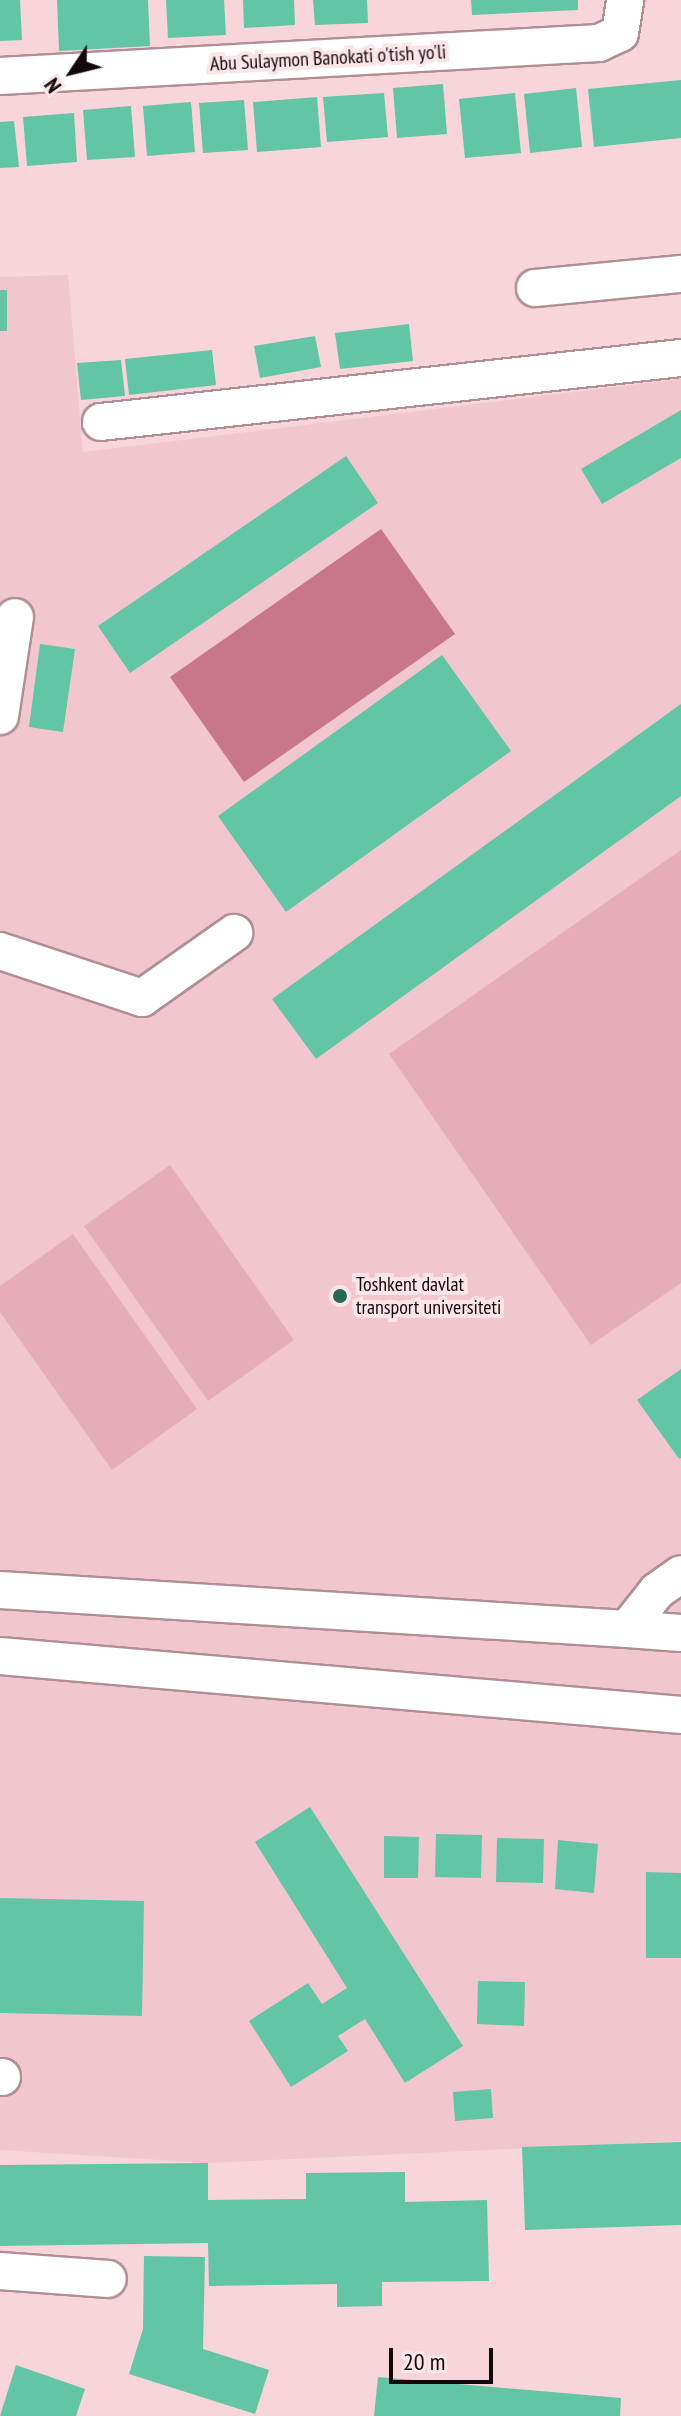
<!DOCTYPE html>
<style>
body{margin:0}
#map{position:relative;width:681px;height:2416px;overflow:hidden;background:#f8d4db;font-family:"PT Sans Narrow",sans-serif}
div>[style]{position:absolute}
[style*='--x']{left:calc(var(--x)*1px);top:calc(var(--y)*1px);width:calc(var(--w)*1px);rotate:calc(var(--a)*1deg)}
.built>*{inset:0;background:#f2c6cf}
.green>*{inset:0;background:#e5adb9}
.water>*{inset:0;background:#c8768a}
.building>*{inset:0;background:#62c5a6}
.roads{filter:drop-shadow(2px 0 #af8e94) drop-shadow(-2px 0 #af8e94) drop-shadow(0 2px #af8e94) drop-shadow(0 -2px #af8e94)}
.minor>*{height:36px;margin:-18px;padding:0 18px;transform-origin:18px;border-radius:18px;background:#fff}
.dots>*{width:22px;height:22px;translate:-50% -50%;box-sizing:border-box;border:4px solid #fbe5e9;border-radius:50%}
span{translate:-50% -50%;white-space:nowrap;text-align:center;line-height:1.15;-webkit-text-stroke:8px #fbe5e9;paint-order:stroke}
.street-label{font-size:20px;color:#13080a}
.poi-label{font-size:20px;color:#13080a}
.left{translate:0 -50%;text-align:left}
.north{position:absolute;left:32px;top:32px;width:80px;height:80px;-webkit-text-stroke:6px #fbe5e9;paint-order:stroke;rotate:235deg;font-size:22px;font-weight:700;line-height:32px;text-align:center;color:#13080a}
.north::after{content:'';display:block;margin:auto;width:28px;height:36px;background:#13080a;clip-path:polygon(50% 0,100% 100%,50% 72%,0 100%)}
.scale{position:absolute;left:389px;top:2348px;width:104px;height:36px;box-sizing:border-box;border:4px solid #13080a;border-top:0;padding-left:10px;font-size:24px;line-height:28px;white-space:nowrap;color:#13080a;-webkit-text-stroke:6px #fbe5e9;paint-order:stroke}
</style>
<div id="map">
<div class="built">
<i style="clip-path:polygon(68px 275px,83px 452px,681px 379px,681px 2141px,208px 2163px,0 2150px,0 277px)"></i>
</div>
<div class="green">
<i style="clip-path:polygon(681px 850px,681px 1283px,591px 1345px,389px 1054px)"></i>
<i style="clip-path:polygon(170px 1165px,294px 1340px,208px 1401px,84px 1226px)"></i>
<i style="clip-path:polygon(73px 1234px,197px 1409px,112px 1470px,0 1312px,0 1286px)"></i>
</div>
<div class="water">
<i style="clip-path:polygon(381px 529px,455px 634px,244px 782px,170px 677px)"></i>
</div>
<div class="building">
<i style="clip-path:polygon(0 0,20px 0,22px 40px,0 41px)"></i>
<i style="clip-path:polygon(57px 0,148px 0,150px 46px,59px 51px)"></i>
<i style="clip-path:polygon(166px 0,224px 0,226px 35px,168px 38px)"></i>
<i style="clip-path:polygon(243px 0,294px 0,295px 25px,244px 28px)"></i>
<i style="clip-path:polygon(313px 0,367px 0,368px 23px,315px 25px)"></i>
<i style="clip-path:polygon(471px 0,578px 0,578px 10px,472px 15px)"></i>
<i style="clip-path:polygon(681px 80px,681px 138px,594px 147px,588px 89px)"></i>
<i style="clip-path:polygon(443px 84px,447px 134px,397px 138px,393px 88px)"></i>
<i style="clip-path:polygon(576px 88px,582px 147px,530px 153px,524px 94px)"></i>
<i style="clip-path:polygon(384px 93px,388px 137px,327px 142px,323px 97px)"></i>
<i style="clip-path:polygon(515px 93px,521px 153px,465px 158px,459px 99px)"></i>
<i style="clip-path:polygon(317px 97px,321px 147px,257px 152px,253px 102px)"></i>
<i style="clip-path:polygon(244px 100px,248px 150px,203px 153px,199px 103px)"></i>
<i style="clip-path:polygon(191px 102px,195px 152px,147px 156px,143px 106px)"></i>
<i style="clip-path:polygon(131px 106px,135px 157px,87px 160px,83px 110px)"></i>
<i style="clip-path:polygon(74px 113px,77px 162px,27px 166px,23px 117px)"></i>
<i style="clip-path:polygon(14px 121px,19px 167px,0 168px,0 122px)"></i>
<i style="clip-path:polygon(0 290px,7px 290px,7px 331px,0 331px)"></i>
<i style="clip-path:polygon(409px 324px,413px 361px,340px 369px,335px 333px)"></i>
<i style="clip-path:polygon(315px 336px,321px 367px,260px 378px,254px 346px)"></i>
<i style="clip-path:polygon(212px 350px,216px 385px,129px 395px,125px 359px)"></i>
<i style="clip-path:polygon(121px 360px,125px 396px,81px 400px,77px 363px)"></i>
<i style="clip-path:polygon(681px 410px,681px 458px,602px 504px,581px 469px)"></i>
<i style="clip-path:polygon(346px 456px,378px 503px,130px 673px,98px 626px)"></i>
<i style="clip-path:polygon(40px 644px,75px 649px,63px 732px,29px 727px)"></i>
<i style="clip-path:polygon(442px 655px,511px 751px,286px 912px,218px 816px)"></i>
<i style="clip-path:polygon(681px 704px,681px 796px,316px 1059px,272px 999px)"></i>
<i style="clip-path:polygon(681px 1369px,681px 1458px,679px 1459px,637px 1400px)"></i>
<i style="clip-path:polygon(310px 1807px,463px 2046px,405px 2083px,365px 2019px,338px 2036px,348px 2051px,291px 2087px,249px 2021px,308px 1983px,322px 2004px,347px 1988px,255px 1842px)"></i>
<i style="clip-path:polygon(436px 1834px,482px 1835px,481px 1878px,435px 1877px)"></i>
<i style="clip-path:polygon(384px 1836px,419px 1837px,418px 1878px,384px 1878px)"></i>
<i style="clip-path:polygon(497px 1838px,544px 1839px,543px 1883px,496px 1882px)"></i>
<i style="clip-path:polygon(558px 1840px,598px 1844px,594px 1893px,555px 1889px)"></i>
<i style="clip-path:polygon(646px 1872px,681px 1873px,681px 1958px,646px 1958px)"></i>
<i style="clip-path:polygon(0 1898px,144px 1901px,142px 2016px,0 2013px)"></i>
<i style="clip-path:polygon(478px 1981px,525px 1982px,524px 2026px,477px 2024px)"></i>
<i style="clip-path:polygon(491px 2089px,493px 2118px,455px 2121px,453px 2092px)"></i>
<i style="clip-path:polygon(681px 2142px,681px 2225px,525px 2230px,522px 2147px)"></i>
<i style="clip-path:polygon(208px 2163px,208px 2200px,306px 2199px,306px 2173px,405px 2172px,405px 2202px,487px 2200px,489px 2281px,382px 2282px,382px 2306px,337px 2307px,337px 2284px,209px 2286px,208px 2243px,0 2246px,0 2165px)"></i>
<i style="clip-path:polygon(144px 2256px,205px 2257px,203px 2349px,269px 2370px,255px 2414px,129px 2374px,143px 2329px)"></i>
<i style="clip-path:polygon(16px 2365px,85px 2389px,76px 2416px,0 2416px)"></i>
<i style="clip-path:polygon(378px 2377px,621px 2398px,620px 2416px,374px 2416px)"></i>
</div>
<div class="roads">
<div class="minor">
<i style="--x:0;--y:76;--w:600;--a:-3.15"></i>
<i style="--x:599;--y:43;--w:23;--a:-25"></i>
<i style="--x:620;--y:33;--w:33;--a:-81"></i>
<i style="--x:535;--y:288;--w:147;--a:-5.5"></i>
<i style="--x:101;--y:422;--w:584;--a:-6.3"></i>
<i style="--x:0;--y:716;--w:100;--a:-81.4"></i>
<i style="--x:0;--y:951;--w:150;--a:18.3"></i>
<i style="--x:142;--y:998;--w:113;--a:-35.2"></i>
<i style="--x:0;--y:1590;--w:628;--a:3.56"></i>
<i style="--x:627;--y:1629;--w:48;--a:-51.7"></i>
<i style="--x:657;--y:1591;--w:29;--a:-35"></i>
<i style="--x:627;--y:1629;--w:54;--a:4.2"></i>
<i style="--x:0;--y:1656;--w:684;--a:4.95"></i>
<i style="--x:0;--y:2077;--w:2;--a:0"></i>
<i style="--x:0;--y:2271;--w:108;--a:4.2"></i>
</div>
</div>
<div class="dots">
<i style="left:340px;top:1296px;background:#286755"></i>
</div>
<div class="street-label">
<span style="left:328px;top:58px;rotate:-3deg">Abu Sulaymon Banokati o'tish yo'li</span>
</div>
<div class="poi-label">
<span class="left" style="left:356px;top:1296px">Toshkent davlat<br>transport universiteti</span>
</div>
<div class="north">N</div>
<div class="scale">20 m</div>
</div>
